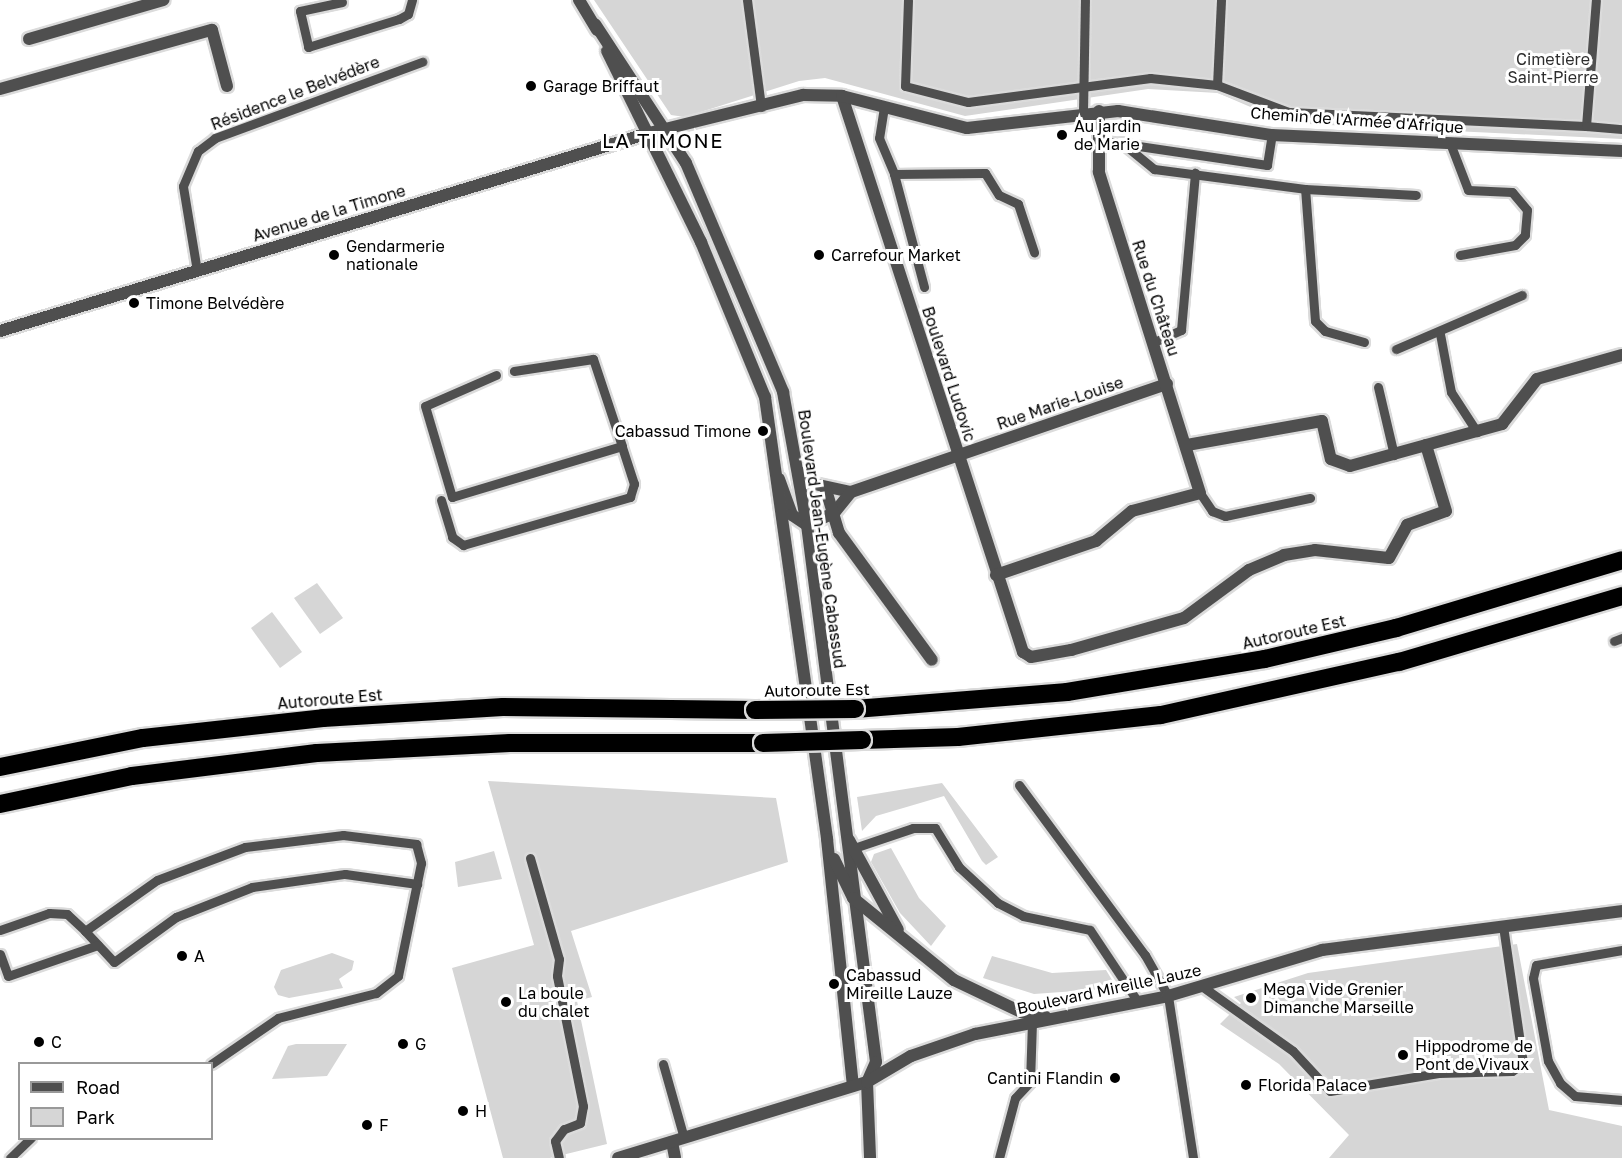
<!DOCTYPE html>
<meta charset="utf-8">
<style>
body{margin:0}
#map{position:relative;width:1622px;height:1158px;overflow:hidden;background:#fff;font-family:"Golos Text",sans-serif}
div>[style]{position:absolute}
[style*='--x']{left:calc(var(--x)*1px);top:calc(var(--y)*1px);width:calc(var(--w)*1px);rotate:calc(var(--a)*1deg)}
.green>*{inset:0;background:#d6d6d6}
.roads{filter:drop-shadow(2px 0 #dbdbdb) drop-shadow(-2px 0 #dbdbdb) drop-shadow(0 2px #dbdbdb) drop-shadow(0 -2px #dbdbdb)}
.service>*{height:9px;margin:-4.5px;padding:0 4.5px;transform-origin:4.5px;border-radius:4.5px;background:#4f4f4f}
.minor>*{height:12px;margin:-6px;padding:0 6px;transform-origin:6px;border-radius:6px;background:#4f4f4f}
.tertiary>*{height:12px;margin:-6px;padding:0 6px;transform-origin:6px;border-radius:6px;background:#4f4f4f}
.motorway>*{height:18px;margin:-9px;padding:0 9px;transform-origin:9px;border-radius:9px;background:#000}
.bridges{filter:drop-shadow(2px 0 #dbdbdb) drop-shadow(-2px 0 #dbdbdb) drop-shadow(0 2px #dbdbdb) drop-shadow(0 -2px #dbdbdb)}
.motorway-bridge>*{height:18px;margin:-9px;padding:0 9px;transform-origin:9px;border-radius:9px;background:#000}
.dots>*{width:16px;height:16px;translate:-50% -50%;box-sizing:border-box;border:3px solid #fff;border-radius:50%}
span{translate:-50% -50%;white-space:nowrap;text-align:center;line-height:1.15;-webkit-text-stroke:6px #fff;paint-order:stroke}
.park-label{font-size:16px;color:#2d2d2d}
.poi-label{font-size:16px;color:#000}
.left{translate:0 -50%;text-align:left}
.right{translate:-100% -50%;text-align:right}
.street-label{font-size:16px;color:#000}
.quarter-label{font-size:20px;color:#000;letter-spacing:1.5px}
.legend{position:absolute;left:18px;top:1062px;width:195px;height:78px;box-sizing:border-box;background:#fff;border:2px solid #999;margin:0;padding:8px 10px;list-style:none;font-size:18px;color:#000}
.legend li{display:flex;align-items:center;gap:12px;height:30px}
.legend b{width:30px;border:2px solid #999}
</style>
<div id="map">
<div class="green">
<i style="clip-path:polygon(594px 0,1622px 0,1622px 139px,1288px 123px,1218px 93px,1148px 89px,965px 116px,825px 78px,799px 81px,685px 117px,671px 115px)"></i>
<i style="clip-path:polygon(317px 583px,343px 618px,320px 634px,294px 598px)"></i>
<i style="clip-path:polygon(272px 612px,302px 652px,280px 668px,251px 628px)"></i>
<i style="clip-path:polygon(488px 781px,776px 798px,788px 862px,571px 931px,592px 997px,577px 1001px,607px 1144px,550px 1158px,503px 1158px,452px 968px,534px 945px)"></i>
<i style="clip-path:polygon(942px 783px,998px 857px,986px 865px,982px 861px,944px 796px,876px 816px,862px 831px,857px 797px)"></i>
<i style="clip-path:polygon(891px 848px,919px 898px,946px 926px,931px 946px,900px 913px,871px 862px,874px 854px)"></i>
<i style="clip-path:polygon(494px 851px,502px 879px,458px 887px,455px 862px)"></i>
<i style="clip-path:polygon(1517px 944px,1549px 1110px,1622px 1126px,1622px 1158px,1329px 1158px,1349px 1135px,1279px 1064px,1220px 1024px,1241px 1003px,1234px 997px,1308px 973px)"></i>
<i style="clip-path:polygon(332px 953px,354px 961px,352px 970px,339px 979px,343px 988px,289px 998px,278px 995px,274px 987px,281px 970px)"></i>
<i style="clip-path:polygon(992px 956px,1052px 973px,1106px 970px,1112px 980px,1103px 989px,1034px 994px,983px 978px)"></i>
<i style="clip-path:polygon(296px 1044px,347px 1044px,327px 1076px,272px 1079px,288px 1046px)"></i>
</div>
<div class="roads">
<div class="service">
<i style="--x:747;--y:0;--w:108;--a:82.5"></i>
<i style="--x:908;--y:0;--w:86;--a:92"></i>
<i style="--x:905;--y:86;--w:65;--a:14.3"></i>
<i style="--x:968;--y:102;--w:184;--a:-7.5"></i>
<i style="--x:1150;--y:78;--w:67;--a:6"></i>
<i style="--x:1217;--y:85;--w:77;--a:20.6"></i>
<i style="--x:1289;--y:112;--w:297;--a:2.7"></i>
<i style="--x:1586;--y:126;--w:126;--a:-85.5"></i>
<i style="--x:342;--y:2;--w:43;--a:167.9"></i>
<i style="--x:300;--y:11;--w:37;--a:77"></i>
<i style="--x:308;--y:47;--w:95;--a:-17.1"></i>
<i style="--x:399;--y:19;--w:10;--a:-29"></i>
<i style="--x:408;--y:14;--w:15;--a:-74"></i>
<i style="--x:1217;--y:85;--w:85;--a:-87.3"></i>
<i style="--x:884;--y:107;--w:31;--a:99"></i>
<i style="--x:879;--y:138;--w:39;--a:67"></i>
<i style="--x:894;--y:174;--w:91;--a:-0.6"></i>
<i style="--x:985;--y:173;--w:26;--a:58"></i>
<i style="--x:999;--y:195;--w:21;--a:25"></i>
<i style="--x:1018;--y:204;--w:51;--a:71.6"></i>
<i style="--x:1083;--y:112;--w:112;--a:-89"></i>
<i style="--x:1586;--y:126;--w:36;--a:5"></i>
<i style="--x:1098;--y:140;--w:171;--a:8.4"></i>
<i style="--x:1267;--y:165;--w:30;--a:-81"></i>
<i style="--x:1121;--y:142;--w:43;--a:39.3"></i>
<i style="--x:1154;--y:169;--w:152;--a:7.5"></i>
<i style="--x:1450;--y:143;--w:50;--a:69"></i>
<i style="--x:1468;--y:190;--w:44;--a:2.6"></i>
<i style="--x:1512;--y:192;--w:23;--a:50"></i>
<i style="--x:1527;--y:210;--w:25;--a:95"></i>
<i style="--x:1525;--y:235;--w:14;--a:135"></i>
<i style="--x:1515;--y:245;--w:56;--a:169.7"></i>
<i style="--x:894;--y:174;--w:117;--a:75.1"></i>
<i style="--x:197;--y:271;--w:86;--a:-99.4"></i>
<i style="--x:183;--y:186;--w:38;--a:-67"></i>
<i style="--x:198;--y:151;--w:21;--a:-37"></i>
<i style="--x:215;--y:138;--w:221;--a:-20.2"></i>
<i style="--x:1440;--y:334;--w:59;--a:79.3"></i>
<i style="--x:1451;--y:392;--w:48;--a:57"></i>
<i style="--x:1364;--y:342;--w:41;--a:-164.2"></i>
<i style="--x:1325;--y:331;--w:14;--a:-135"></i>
<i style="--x:1315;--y:321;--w:132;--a:-94.3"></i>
<i style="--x:1305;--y:189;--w:111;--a:3.1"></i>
<i style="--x:1152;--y:343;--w:32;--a:-24"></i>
<i style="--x:1181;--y:330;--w:158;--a:-84.9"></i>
<i style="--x:1396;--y:349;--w:137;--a:-23.2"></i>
<i style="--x:496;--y:375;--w:77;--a:156.4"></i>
<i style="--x:425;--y:406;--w:95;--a:73.5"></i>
<i style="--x:452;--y:497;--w:177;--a:-16.7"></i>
<i style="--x:622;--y:446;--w:92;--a:-108.4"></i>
<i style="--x:593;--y:359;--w:80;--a:171.4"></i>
<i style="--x:1378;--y:387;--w:70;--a:76.8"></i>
<i style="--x:1200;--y:493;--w:22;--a:56"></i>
<i style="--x:1212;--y:511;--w:14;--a:21"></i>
<i style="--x:1225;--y:516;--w:87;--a:-12"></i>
<i style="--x:441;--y:500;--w:39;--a:73"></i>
<i style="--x:452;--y:537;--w:14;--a:36"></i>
<i style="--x:463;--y:545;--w:174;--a:-16"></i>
<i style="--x:630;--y:497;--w:14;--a:-73"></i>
<i style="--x:634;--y:484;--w:40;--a:-108"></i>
<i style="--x:1614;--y:641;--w:9;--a:-21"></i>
<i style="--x:1019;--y:785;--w:212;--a:53.5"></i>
<i style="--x:1145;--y:955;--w:47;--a:60.7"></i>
<i style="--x:1168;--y:996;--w:164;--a:81.2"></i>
<i style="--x:854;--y:848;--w:62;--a:-18.7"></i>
<i style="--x:913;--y:828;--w:22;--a:0"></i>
<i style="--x:935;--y:828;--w:46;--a:58.4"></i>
<i style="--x:959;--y:867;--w:53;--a:42.7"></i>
<i style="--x:998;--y:903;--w:28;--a:27"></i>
<i style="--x:1023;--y:916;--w:68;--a:11.8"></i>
<i style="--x:1090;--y:930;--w:87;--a:56.3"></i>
<i style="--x:530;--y:858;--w:105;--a:74"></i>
<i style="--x:559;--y:959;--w:17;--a:97"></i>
<i style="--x:557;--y:976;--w:133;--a:78.7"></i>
<i style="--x:583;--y:1106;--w:17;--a:100"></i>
<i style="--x:580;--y:1123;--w:17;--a:159"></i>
<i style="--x:564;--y:1129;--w:15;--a:127"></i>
<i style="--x:555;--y:1141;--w:17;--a:77"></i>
<i style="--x:0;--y:930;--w:52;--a:-19.1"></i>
<i style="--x:49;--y:913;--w:18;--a:3"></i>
<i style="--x:67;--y:914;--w:25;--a:43"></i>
<i style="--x:85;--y:931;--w:88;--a:-35.3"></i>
<i style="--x:157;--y:880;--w:94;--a:-20.6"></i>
<i style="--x:245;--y:847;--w:99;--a:-7"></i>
<i style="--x:343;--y:835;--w:74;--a:7"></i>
<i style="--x:416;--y:844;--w:20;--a:75"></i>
<i style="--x:421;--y:863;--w:115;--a:101.5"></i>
<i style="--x:398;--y:976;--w:28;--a:142"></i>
<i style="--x:376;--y:993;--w:101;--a:165.7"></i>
<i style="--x:278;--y:1018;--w:81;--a:145.5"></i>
<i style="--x:85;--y:931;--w:42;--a:46.9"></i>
<i style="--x:114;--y:962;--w:77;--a:-36"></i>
<i style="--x:176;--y:917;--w:82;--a:-21.5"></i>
<i style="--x:252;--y:887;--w:94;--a:-8"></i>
<i style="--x:345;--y:874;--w:73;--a:7.9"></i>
<i style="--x:1622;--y:950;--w:87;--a:170.1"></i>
<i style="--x:1536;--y:965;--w:13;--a:103"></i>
<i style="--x:1533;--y:978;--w:84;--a:79.8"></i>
<i style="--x:1548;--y:1061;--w:25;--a:61"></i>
<i style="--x:1560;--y:1083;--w:20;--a:41"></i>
<i style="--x:1575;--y:1096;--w:47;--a:4.9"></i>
<i style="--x:0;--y:954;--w:23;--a:70"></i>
<i style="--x:8;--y:976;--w:95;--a:-19"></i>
<i style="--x:1203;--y:987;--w:110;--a:35.4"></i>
<i style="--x:1293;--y:1051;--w:54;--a:47.2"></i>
<i style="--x:1330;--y:1091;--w:110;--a:-9.4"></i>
<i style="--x:1439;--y:1073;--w:73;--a:-1.6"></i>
<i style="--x:1512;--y:1071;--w:14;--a:-36"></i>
<i style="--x:1523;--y:1063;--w:138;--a:-98.3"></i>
<i style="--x:663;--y:1064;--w:77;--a:74.2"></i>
<i style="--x:10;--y:1158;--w:29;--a:-44"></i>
<i style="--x:999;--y:1158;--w:62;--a:-75.1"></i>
<i style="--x:1015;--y:1098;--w:22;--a:-47"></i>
<i style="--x:1030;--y:1082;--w:59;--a:-88.1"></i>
</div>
<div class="minor">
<i style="--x:29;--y:39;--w:140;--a:-16.2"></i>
<i style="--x:0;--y:89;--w:220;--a:-15.6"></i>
<i style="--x:212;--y:30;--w:58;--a:75"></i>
<i style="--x:842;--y:96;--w:585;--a:71.97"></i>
<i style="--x:1023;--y:652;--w:9;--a:32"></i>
<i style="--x:1031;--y:657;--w:41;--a:-9.9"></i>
<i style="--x:1071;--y:650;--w:117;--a:-15.8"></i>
<i style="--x:1184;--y:618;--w:81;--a:-36.4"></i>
<i style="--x:1249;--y:570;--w:38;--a:-23"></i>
<i style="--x:1284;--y:555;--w:31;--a:-9"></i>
<i style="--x:1315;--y:550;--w:74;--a:6.2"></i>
<i style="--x:1389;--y:558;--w:38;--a:-61"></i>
<i style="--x:1407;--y:525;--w:41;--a:-19.7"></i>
<i style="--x:1446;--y:511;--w:69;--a:-106.9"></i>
<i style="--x:1187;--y:445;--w:137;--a:-10.1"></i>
<i style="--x:1322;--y:421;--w:39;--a:77"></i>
<i style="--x:1331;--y:459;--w:20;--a:20"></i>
<i style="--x:1350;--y:466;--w:158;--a:-15.4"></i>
<i style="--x:1502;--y:424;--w:57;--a:-52.1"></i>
<i style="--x:1537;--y:379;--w:88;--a:-15.8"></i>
<i style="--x:798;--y:471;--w:13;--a:58"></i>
<i style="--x:805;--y:482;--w:47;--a:12.3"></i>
<i style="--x:851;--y:492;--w:334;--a:-18.9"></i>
<i style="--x:779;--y:479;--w:38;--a:70"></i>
<i style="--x:792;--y:515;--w:18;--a:34"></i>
<i style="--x:807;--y:525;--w:30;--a:-24"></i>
<i style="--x:834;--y:513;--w:27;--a:-51"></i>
<i style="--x:826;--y:490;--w:45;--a:73.2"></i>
<i style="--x:839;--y:533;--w:157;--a:53.8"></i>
<i style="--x:996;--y:575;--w:106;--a:-18.8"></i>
<i style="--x:1096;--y:541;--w:47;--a:-39.8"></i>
<i style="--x:1132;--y:511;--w:70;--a:-14.8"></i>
<i style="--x:1200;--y:493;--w:337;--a:-107.5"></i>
<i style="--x:1099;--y:172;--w:61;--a:-90"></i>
</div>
<div class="tertiary">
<i style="--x:579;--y:0;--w:35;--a:59"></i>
<i style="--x:595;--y:24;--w:166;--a:56.8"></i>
<i style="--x:686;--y:163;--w:249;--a:67"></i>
<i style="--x:783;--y:392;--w:135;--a:79.8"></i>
<i style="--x:807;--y:525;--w:541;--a:82.68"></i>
<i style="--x:876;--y:1062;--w:22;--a:114"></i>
<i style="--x:867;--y:1082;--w:76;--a:87.7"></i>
<i style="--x:607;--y:51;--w:213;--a:63.8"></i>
<i style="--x:701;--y:242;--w:168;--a:67.6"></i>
<i style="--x:765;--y:397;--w:446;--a:82"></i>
<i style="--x:827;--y:839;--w:248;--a:84"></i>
<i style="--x:0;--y:331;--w:679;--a:-16.97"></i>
<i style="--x:649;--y:133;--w:159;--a:-13.9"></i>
<i style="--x:803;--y:95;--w:39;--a:1"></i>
<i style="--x:842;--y:96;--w:129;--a:14.4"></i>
<i style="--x:967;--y:128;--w:152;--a:-6.4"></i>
<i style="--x:1118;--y:111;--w:156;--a:8.9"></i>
<i style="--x:1272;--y:135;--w:350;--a:2.6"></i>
<i style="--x:849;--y:840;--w:102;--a:61.4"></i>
<i style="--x:834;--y:859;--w:43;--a:64"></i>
<i style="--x:853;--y:898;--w:130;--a:39.1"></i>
<i style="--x:954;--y:980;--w:74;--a:25.5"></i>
<i style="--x:1021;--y:1012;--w:25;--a:11"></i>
<i style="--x:672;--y:1142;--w:16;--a:79"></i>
<i style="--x:618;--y:1158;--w:260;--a:-17"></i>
<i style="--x:867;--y:1082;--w:51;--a:-30.6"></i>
<i style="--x:911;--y:1056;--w:68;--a:-19"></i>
<i style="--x:975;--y:1034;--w:197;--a:-11.1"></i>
<i style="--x:1168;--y:996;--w:161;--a:-16.6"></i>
<i style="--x:1322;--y:950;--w:303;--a:-7.4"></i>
</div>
<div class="motorway">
<i style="--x:855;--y:709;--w:213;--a:-4.6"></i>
<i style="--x:1067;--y:692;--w:201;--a:-9.5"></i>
<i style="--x:1265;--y:659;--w:135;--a:-13.3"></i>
<i style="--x:1396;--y:628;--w:236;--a:-16.7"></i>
<i style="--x:862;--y:740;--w:96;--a:-1.8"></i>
<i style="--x:958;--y:737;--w:204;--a:-6.2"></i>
<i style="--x:1161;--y:715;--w:244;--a:-12.6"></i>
<i style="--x:1399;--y:662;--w:233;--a:-16.5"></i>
<i style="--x:0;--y:767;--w:146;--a:-11.5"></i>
<i style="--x:143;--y:738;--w:181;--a:-6.3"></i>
<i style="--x:323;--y:718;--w:180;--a:-3.5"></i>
<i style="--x:503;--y:707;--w:252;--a:0.7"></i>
<i style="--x:0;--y:804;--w:135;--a:-12"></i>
<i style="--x:132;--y:776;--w:186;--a:-7.1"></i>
<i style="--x:317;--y:753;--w:193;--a:-3"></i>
<i style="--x:510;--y:743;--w:253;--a:0"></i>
</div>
</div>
<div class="bridges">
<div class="motorway-bridge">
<i style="--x:755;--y:710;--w:100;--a:-0.6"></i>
<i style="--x:763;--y:743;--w:99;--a:-1.7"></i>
</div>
</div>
<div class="dots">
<i style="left:531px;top:86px;background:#000"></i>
<i style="left:1062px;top:135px;background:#000"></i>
<i style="left:334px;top:255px;background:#000"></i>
<i style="left:819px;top:255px;background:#000"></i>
<i style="left:134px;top:303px;background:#000"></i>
<i style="left:763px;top:431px;background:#000"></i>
<i style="left:182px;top:956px;background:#000"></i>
<i style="left:834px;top:984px;background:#000"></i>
<i style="left:1251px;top:998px;background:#000"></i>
<i style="left:506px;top:1002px;background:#000"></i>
<i style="left:39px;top:1042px;background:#000"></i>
<i style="left:403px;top:1044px;background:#000"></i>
<i style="left:1403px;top:1055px;background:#000"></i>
<i style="left:1115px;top:1078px;background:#000"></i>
<i style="left:1246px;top:1085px;background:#000"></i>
<i style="left:463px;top:1111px;background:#000"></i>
<i style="left:367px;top:1125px;background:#000"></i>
</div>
<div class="park-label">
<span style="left:1553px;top:68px">Cimetière<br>Saint-Pierre</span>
</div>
<div class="poi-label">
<span class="left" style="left:543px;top:86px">Garage Briffaut</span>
<span class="left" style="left:1074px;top:135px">Au jardin<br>de Marie</span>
<span class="left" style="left:346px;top:255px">Gendarmerie<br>nationale</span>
<span class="left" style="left:831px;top:255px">Carrefour Market</span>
<span class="left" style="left:146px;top:303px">Timone Belvédère</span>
<span class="right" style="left:751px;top:431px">Cabassud Timone</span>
<span class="left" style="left:194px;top:956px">A</span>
<span class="left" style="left:846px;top:984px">Cabassud<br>Mireille Lauze</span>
<span class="left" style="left:1263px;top:998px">Mega Vide Grenier<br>Dimanche Marseille</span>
<span class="left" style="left:518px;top:1002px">La boule<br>du chalet</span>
<span class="left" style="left:51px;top:1042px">C</span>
<span class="left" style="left:415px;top:1044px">G</span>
<span class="left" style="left:1415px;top:1055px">Hippodrome de<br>Pont de Vivaux</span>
<span class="right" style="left:1103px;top:1078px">Cantini Flandin</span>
<span class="left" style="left:1258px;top:1085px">Florida Palace</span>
<span class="left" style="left:475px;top:1111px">H</span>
<span class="left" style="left:379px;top:1125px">F</span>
</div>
<div class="street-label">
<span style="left:295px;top:93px;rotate:-21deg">Résidence le Belvédère</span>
<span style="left:1357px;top:120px;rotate:4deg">Chemin de l'Armée d'Afrique</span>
<span style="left:329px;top:213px;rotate:-17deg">Avenue de la Timone</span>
<span style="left:1156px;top:298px;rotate:72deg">Rue du Château</span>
<span style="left:949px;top:374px;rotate:72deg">Boulevard Ludovic</span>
<span style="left:1060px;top:403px;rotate:-19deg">Rue Marie-Louise</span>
<span style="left:822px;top:539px;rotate:82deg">Boulevard Jean-Eugène Cabassud</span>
<span style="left:1294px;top:632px;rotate:-13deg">Autoroute Est</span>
<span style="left:817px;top:690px;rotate:-1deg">Autoroute Est</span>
<span style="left:330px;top:699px;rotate:-5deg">Autoroute Est</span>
<span style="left:1109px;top:989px;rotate:-12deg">Boulevard Mireille Lauze</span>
</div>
<div class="quarter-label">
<span style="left:663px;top:140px">LA TIMONE</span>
</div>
<ul class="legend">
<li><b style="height:8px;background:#4f4f4f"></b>Road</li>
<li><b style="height:16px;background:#d6d6d6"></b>Park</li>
</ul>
</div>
